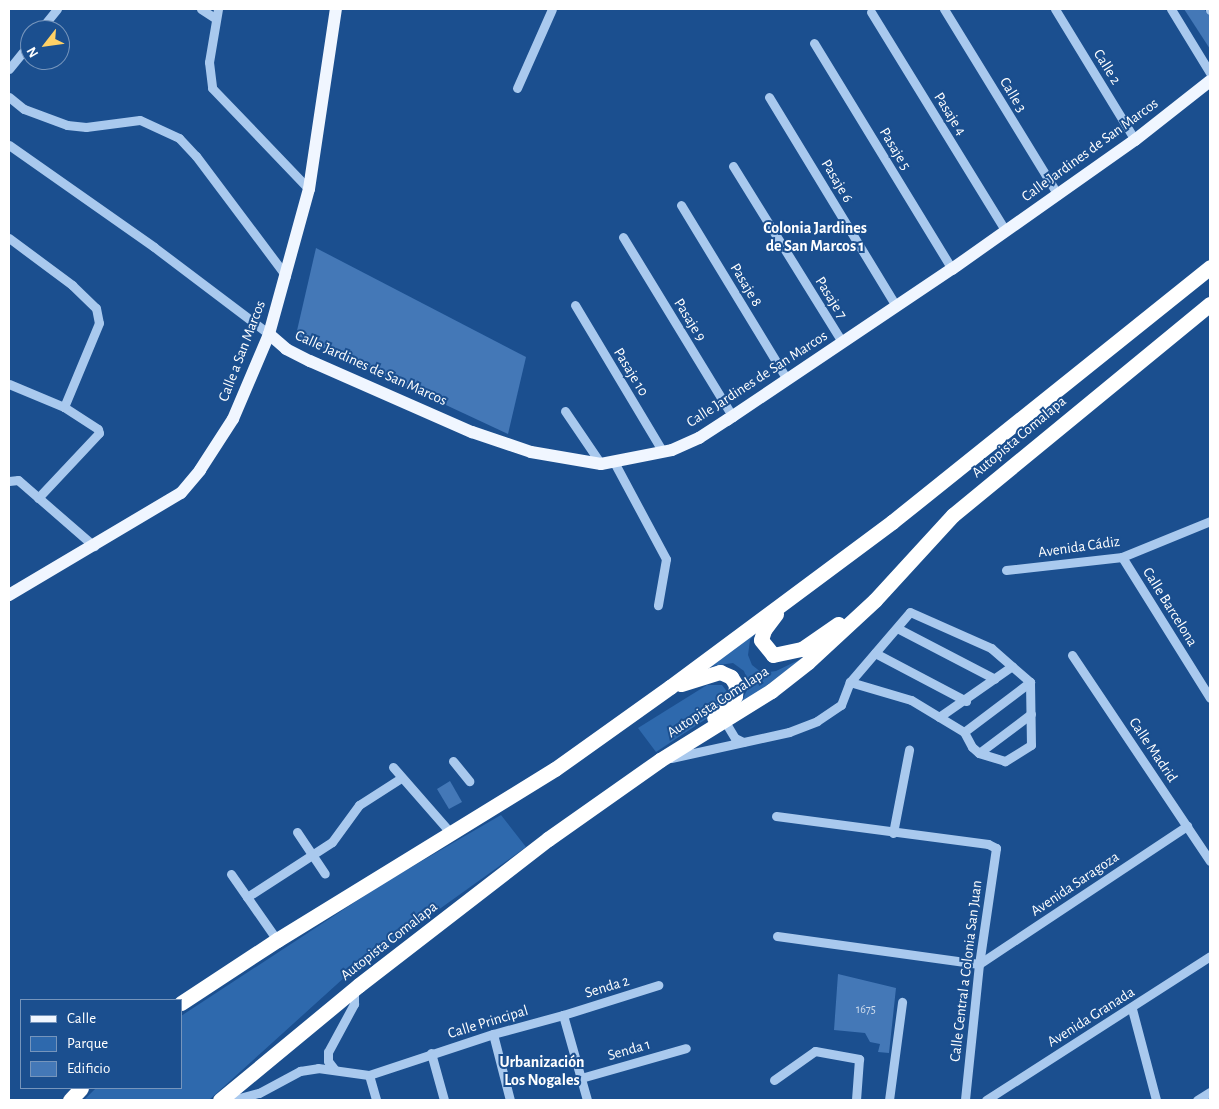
<!DOCTYPE html>
<meta charset="utf-8">
<style>
body{margin:0}
#map{position:relative;width:1219px;height:1109px;overflow:hidden;background:#1b4f8f;font-family:"Alegreya Sans",sans-serif}
div>[style]{position:absolute}
[style*='--x']{left:calc(var(--x)*1px);top:calc(var(--y)*1px);width:calc(var(--w)*1px);rotate:calc(var(--a)*1deg)}
.green>*{inset:0;background:#2e69ad}
.building>*{inset:0;background:#4478b7}
.minor>*{height:9px;margin:-4.5px;padding:0 4.5px;transform-origin:4.5px;border-radius:4.5px;background:#a9c9ee}
.major>*{height:12px;margin:-6px;padding:0 6px;transform-origin:6px;border-radius:6px;background:#f0f6ff}
.highway>*{height:15px;margin:-7.5px;padding:0 7.5px;transform-origin:7.5px;border-radius:7.5px;background:#fff}
span{translate:-50% -50%;white-space:nowrap;text-align:center;line-height:1.15;-webkit-text-stroke:4px #1b4f8f;paint-order:stroke}
.number-label{font-size:12px;color:#d0dded}
.number-label span{-webkit-text-stroke-width:0}
.street-label{font-size:15px;color:#fff}
.neighbourhood-label{font-size:16px;color:#fff;font-weight:700}
.frame{position:absolute;inset:0;border:10px solid #fff;pointer-events:none}
.legend{position:absolute;left:20px;top:999px;width:162px;height:90px;box-sizing:border-box;background:#1b4f8f;border:1px solid #7695bc;margin:0;padding:6px 9px;list-style:none;font-size:15px;color:#fff}
.legend li{display:flex;align-items:center;gap:10px;height:25px}
.legend b{width:25px;border:1px solid #7695bc}
.north{position:absolute;left:20px;top:20px;width:50px;height:50px;box-sizing:border-box;background:#1b4f8f;border:1px solid #7695bc;border-radius:50%;rotate:240deg;font-size:14px;font-weight:700;line-height:20px;text-align:center;color:#fff}
.north::after{content:'';display:block;margin:auto;width:18px;height:22px;background:#ffd166;clip-path:polygon(50% 0,100% 100%,50% 72%,0 100%)}
</style>
<div id="map">
<div class="green">
<i style="clip-path:polygon(758px 630px,750px 640px,748px 655px,752px 665px,762px 673px,776px 671px,801px 659px,740px 706px,749px 685px,744px 671px,733px 663px,712px 666px)"></i>
<i style="clip-path:polygon(707px 685px,722px 685px,728px 693px,709px 717px,656px 752px,638px 728px)"></i>
<i style="clip-path:polygon(501px 815px,526px 847px,346px 976px,209px 1100px,84px 1100px,96px 1088px,181px 1088px,181px 1016px,384px 883px)"></i>
</div>
<div class="building">
<i style="clip-path:polygon(1184px 9px,1204px 9px,1210px 16px,1210px 49px)"></i>
<i style="clip-path:polygon(316px 248px,526px 357px,508px 434px,296px 335px)"></i>
<i style="clip-path:polygon(450px 781px,462px 802px,449px 809px,437px 789px)"></i>
<i style="clip-path:polygon(838px 974px,896px 988px,889px 1053px,878px 1052px,880px 1044px,870px 1042px,865px 1033px,834px 1030px)"></i>
</div>
<div class="minor">
<i style="--x:201;--y:9;--w:17;--a:33"></i>
<i style="--x:218;--y:9;--w:54;--a:99.6"></i>
<i style="--x:209;--y:62;--w:26;--a:83"></i>
<i style="--x:212;--y:88;--w:140;--a:46.2"></i>
<i style="--x:944;--y:9;--w:218;--a:58.5"></i>
<i style="--x:1055;--y:9;--w:153;--a:58.6"></i>
<i style="--x:1171;--y:9;--w:75;--a:58.6"></i>
<i style="--x:1210;--y:9;--w:1;--a:90"></i>
<i style="--x:871;--y:12;--w:256;--a:58.4"></i>
<i style="--x:40;--y:30;--w:27;--a:-51"></i>
<i style="--x:814;--y:43;--w:265;--a:58.6"></i>
<i style="--x:9;--y:69;--w:33;--a:-51"></i>
<i style="--x:517;--y:88;--w:86;--a:-66.1"></i>
<i style="--x:9;--y:97;--w:19;--a:39"></i>
<i style="--x:24;--y:109;--w:46;--a:20.4"></i>
<i style="--x:67;--y:125;--w:19;--a:6"></i>
<i style="--x:86;--y:127;--w:54;--a:-7.4"></i>
<i style="--x:140;--y:120;--w:43;--a:24.8"></i>
<i style="--x:179;--y:138;--w:25;--a:47"></i>
<i style="--x:196;--y:156;--w:150;--a:53.1"></i>
<i style="--x:769;--y:97;--w:245;--a:58.7"></i>
<i style="--x:9;--y:145;--w:177;--a:35.1"></i>
<i style="--x:154;--y:247;--w:144;--a:37.1"></i>
<i style="--x:733;--y:166;--w:207;--a:58.2"></i>
<i style="--x:681;--y:205;--w:204;--a:58.7"></i>
<i style="--x:623;--y:237;--w:211;--a:58.6"></i>
<i style="--x:9;--y:238;--w:79;--a:36.7"></i>
<i style="--x:72;--y:285;--w:33;--a:44"></i>
<i style="--x:96;--y:308;--w:15;--a:79"></i>
<i style="--x:99;--y:323;--w:91;--a:112.6"></i>
<i style="--x:575;--y:305;--w:171;--a:59.1"></i>
<i style="--x:9;--y:384;--w:60;--a:22.7"></i>
<i style="--x:64;--y:407;--w:40;--a:32.9"></i>
<i style="--x:98;--y:429;--w:4;--a:76"></i>
<i style="--x:99;--y:433;--w:89;--a:133.2"></i>
<i style="--x:565;--y:411;--w:64;--a:55.8"></i>
<i style="--x:614;--y:462;--w:110;--a:61.8"></i>
<i style="--x:666;--y:559;--w:47;--a:99.9"></i>
<i style="--x:9;--y:481;--w:9;--a:-6"></i>
<i style="--x:18;--y:480;--w:101;--a:41"></i>
<i style="--x:1122;--y:557;--w:166;--a:58"></i>
<i style="--x:1006;--y:570;--w:117;--a:-6.4"></i>
<i style="--x:1122;--y:557;--w:95;--a:-22.2"></i>
<i style="--x:897;--y:628;--w:110;--a:27.5"></i>
<i style="--x:875;--y:653;--w:103;--a:27.8"></i>
<i style="--x:1072;--y:655;--w:248;--a:56.2"></i>
<i style="--x:939;--y:717;--w:89;--a:-34.9"></i>
<i style="--x:724;--y:720;--w:21;--a:59"></i>
<i style="--x:735;--y:738;--w:9;--a:27"></i>
<i style="--x:964;--y:732;--w:83;--a:-37.1"></i>
<i style="--x:979;--y:753;--w:65;--a:-36.9"></i>
<i style="--x:671;--y:758;--w:121;--a:-12.4"></i>
<i style="--x:789;--y:732;--w:30;--a:-21"></i>
<i style="--x:817;--y:721;--w:29;--a:-34"></i>
<i style="--x:841;--y:705;--w:25;--a:-69"></i>
<i style="--x:850;--y:682;--w:92;--a:-49.4"></i>
<i style="--x:910;--y:612;--w:89;--a:24"></i>
<i style="--x:991;--y:648;--w:52;--a:41.1"></i>
<i style="--x:1030;--y:682;--w:63;--a:89.1"></i>
<i style="--x:1031;--y:745;--w:31;--a:148"></i>
<i style="--x:1005;--y:761;--w:27;--a:-163"></i>
<i style="--x:979;--y:753;--w:9;--a:-139"></i>
<i style="--x:972;--y:747;--w:17;--a:-118"></i>
<i style="--x:964;--y:732;--w:62;--a:-148.9"></i>
<i style="--x:911;--y:700;--w:64;--a:-163.6"></i>
<i style="--x:453;--y:761;--w:26;--a:51"></i>
<i style="--x:393;--y:767;--w:86;--a:48.8"></i>
<i style="--x:776;--y:816;--w:214;--a:7.5"></i>
<i style="--x:988;--y:844;--w:9;--a:27"></i>
<i style="--x:996;--y:848;--w:117;--a:98.3"></i>
<i style="--x:979;--y:964;--w:137;--a:95.9"></i>
<i style="--x:297;--y:832;--w:50;--a:56.3"></i>
<i style="--x:893;--y:833;--w:85;--a:-79.1"></i>
<i style="--x:231;--y:874;--w:80;--a:55.1"></i>
<i style="--x:247;--y:897;--w:101;--a:-32.9"></i>
<i style="--x:332;--y:842;--w:46;--a:-53.9"></i>
<i style="--x:359;--y:805;--w:50;--a:-32.7"></i>
<i style="--x:777;--y:936;--w:204;--a:7.9"></i>
<i style="--x:979;--y:964;--w:250;--a:-33.6"></i>
<i style="--x:1132;--y:1009;--w:94;--a:75.2"></i>
<i style="--x:563;--y:1015;--w:100;--a:-17.5"></i>
<i style="--x:493;--y:1034;--w:68;--a:75.6"></i>
<i style="--x:431;--y:1053;--w:49;--a:74.5"></i>
<i style="--x:335;--y:1070;--w:11;--a:-128"></i>
<i style="--x:328;--y:1061;--w:9;--a:-90"></i>
<i style="--x:328;--y:1052;--w:55;--a:-61.6"></i>
<i style="--x:354;--y:1004;--w:14;--a:-90"></i>
<i style="--x:369;--y:1075;--w:26;--a:74"></i>
<i style="--x:581;--y:1078;--w:109;--a:-15.9"></i>
<i style="--x:774;--y:1080;--w:50;--a:-35.3"></i>
<i style="--x:815;--y:1051;--w:45;--a:10.3"></i>
<i style="--x:859;--y:1059;--w:41;--a:94.2"></i>
<i style="--x:232;--y:1100;--w:28;--a:-15"></i>
<i style="--x:259;--y:1093;--w:47;--a:-28.2"></i>
<i style="--x:300;--y:1071;--w:18;--a:-9"></i>
<i style="--x:318;--y:1068;--w:51;--a:7.8"></i>
<i style="--x:369;--y:1075;--w:131;--a:-18.3"></i>
<i style="--x:493;--y:1034;--w:73;--a:-15.2"></i>
<i style="--x:563;--y:1015;--w:88;--a:74.2"></i>
<i style="--x:889;--y:1100;--w:99;--a:-82.4"></i>
<i style="--x:986;--y:1100;--w:266;--a:-32.7"></i>
<i style="--x:1197;--y:1100;--w:15;--a:-32"></i>
</div>
<div class="major">
<i style="--x:269;--y:334;--w:23;--a:41"></i>
<i style="--x:286;--y:349;--w:27;--a:27"></i>
<i style="--x:310;--y:361;--w:177;--a:23.7"></i>
<i style="--x:472;--y:432;--w:62;--a:18.7"></i>
<i style="--x:531;--y:452;--w:71;--a:9.7"></i>
<i style="--x:601;--y:464;--w:72;--a:-11.2"></i>
<i style="--x:672;--y:450;--w:30;--a:-24"></i>
<i style="--x:699;--y:438;--w:33;--a:-33"></i>
<i style="--x:727;--y:420;--w:271;--a:-33.9"></i>
<i style="--x:952;--y:269;--w:224;--a:-35.2"></i>
<i style="--x:1135;--y:140;--w:95;--a:-38.2"></i>
<i style="--x:9;--y:595;--w:200;--a:-30.7"></i>
<i style="--x:181;--y:493;--w:30;--a:-50"></i>
<i style="--x:200;--y:470;--w:61;--a:-57.1"></i>
<i style="--x:233;--y:419;--w:92;--a:-67"></i>
<i style="--x:269;--y:334;--w:150;--a:-74.6"></i>
<i style="--x:309;--y:189;--w:182;--a:-81.5"></i>
</div>
<div class="highway">
<i style="--x:776;--y:614;--w:20;--a:127"></i>
<i style="--x:764;--y:630;--w:10;--a:107"></i>
<i style="--x:761;--y:640;--w:19;--a:51"></i>
<i style="--x:773;--y:655;--w:30;--a:-12"></i>
<i style="--x:802;--y:649;--w:44;--a:-34.8"></i>
<i style="--x:681;--y:684;--w:41;--a:-17.1"></i>
<i style="--x:720;--y:672;--w:12;--a:24"></i>
<i style="--x:731;--y:677;--w:9;--a:58"></i>
<i style="--x:736;--y:685;--w:11;--a:95"></i>
<i style="--x:735;--y:696;--w:30;--a:134"></i>
<i style="--x:181;--y:1003;--w:115;--a:-33.3"></i>
<i style="--x:277;--y:940;--w:326;--a:-31.6"></i>
<i style="--x:555;--y:769;--w:141;--a:-35.5"></i>
<i style="--x:670;--y:687;--w:277;--a:-36.6"></i>
<i style="--x:892;--y:522;--w:408;--a:-38.7"></i>
<i style="--x:70;--y:1100;--w:16;--a:-47"></i>
<i style="--x:220;--y:1100;--w:180;--a:-39.6"></i>
<i style="--x:359;--y:985;--w:239;--a:-37.7"></i>
<i style="--x:548;--y:839;--w:137;--a:-35.2"></i>
<i style="--x:660;--y:760;--w:131;--a:-31.9"></i>
<i style="--x:771;--y:691;--w:47;--a:-38.1"></i>
<i style="--x:808;--y:662;--w:91;--a:-42.8"></i>
<i style="--x:875;--y:600;--w:115;--a:-47.5"></i>
<i style="--x:953;--y:515;--w:333;--a:-39.4"></i>
</div>
<div class="number-label">
<span style="left:866px;top:1010px">1675</span>
</div>
<div class="street-label">
<span style="left:1107px;top:67px;rotate:58deg">Calle 2</span>
<span style="left:1013px;top:95px;rotate:59deg">Calle 3</span>
<span style="left:950px;top:114px;rotate:58deg">Pasaje 4</span>
<span style="left:895px;top:149px;rotate:59deg">Pasaje 5</span>
<span style="left:1090px;top:150px;rotate:-36deg">Calle Jardines de San Marcos</span>
<span style="left:837px;top:181px;rotate:59deg">Pasaje 6</span>
<span style="left:746px;top:285px;rotate:59deg">Pasaje 8</span>
<span style="left:831px;top:298px;rotate:58deg">Pasaje 7</span>
<span style="left:690px;top:320px;rotate:58deg">Pasaje 9</span>
<span style="left:242px;top:351px;rotate:-69deg">Calle a San Marcos</span>
<span style="left:371px;top:368px;rotate:24deg">Calle Jardines de San Marcos</span>
<span style="left:631px;top:372px;rotate:59deg">Pasaje 10</span>
<span style="left:757px;top:379px;rotate:-33deg">Calle Jardines de San Marcos</span>
<span style="left:1019px;top:437px;rotate:-40deg">Autopista Comalapa</span>
<span style="left:1079px;top:547px;rotate:-8deg">Avenida Cádiz</span>
<span style="left:1170px;top:607px;rotate:58deg">Calle Barcelona</span>
<span style="left:718px;top:702px;rotate:-33deg">Autopista Comalapa</span>
<span style="left:1153px;top:750px;rotate:56deg">Calle Madrid</span>
<span style="left:1075px;top:884px;rotate:-34deg">Avenida Saragoza</span>
<span style="left:389px;top:941px;rotate:-38deg">Autopista Comalapa</span>
<span style="left:966px;top:971px;rotate:-83deg">Calle Central a Colonia San Juan</span>
<span style="left:607px;top:987px;rotate:-17deg">Senda 2</span>
<span style="left:1091px;top:1017px;rotate:-32deg">Avenida Granada</span>
<span style="left:488px;top:1022px;rotate:-17deg">Calle Principal</span>
<span style="left:629px;top:1050px;rotate:-16deg">Senda 1</span>
</div>
<div class="neighbourhood-label">
<span style="left:815px;top:237px">Colonia Jardines<br>de San Marcos 1</span>
<span style="left:542px;top:1071px">Urbanización<br>Los Nogales</span>
</div>
<div class="frame"></div>
<ul class="legend">
<li><b style="height:6px;background:#f0f6ff"></b>Calle</li>
<li><b style="height:14px;background:#2e69ad"></b>Parque</li>
<li><b style="height:14px;background:#4478b7"></b>Edificio</li>
</ul>
<div class="north">N</div>
</div>
